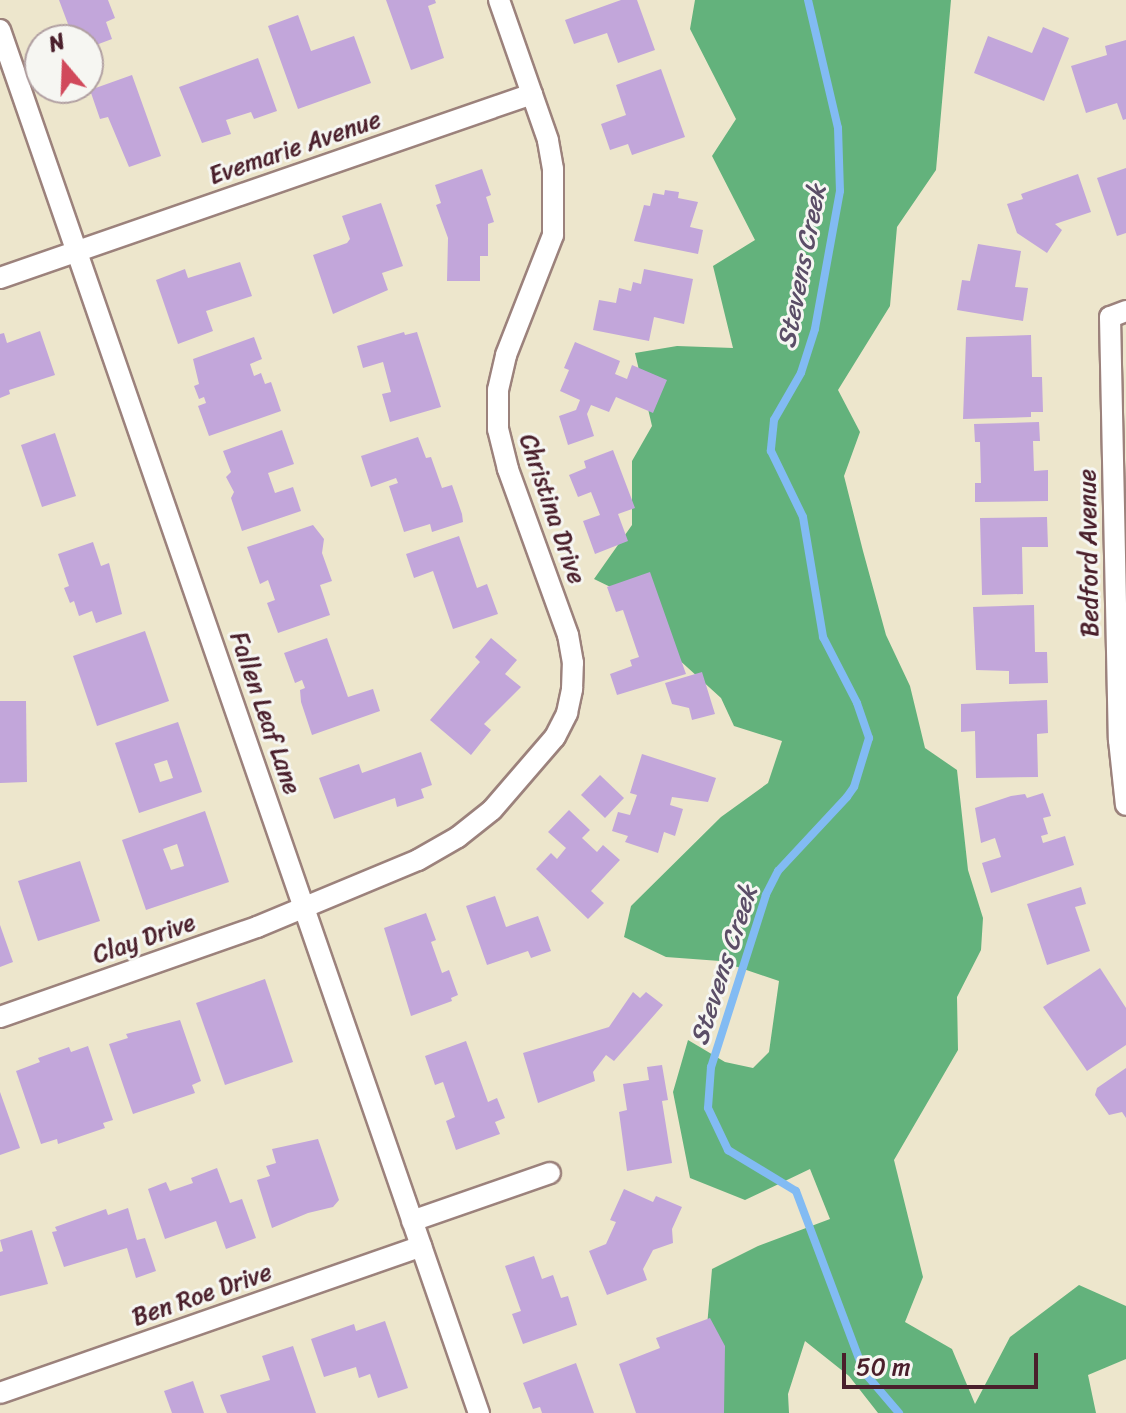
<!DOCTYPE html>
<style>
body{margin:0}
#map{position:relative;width:1126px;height:1413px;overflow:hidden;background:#ede6cc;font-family:Sriracha,sans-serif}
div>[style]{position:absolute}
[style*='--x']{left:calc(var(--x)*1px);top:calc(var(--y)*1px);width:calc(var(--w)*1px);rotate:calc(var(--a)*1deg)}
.forest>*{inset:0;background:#63b27c}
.stream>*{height:8px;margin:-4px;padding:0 4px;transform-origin:4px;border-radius:4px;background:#82bbf3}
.building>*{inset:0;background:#c2a6da}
.roads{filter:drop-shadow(2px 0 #9c827c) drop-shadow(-2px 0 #9c827c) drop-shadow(0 2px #9c827c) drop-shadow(0 -2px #9c827c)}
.minor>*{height:20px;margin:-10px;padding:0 10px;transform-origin:10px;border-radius:10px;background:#fff}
span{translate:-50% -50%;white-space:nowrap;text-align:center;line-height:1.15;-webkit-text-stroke:6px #f6f6f2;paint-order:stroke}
.street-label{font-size:24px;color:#4a1f2b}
.water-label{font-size:26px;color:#5b4e67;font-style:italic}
.north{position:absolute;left:24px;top:24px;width:80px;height:80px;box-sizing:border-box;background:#f6f6f2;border:2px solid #b1a0a2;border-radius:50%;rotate:341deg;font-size:22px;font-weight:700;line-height:32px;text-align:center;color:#4a1f2b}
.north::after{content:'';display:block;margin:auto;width:28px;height:36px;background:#d1495b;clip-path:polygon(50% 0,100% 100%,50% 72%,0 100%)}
.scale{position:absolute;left:842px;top:1353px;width:196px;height:36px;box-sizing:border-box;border:4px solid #4a1f2b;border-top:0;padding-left:10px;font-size:24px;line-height:28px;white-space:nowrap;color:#4a1f2b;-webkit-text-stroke:6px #f6f6f2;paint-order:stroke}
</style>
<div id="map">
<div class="forest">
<i style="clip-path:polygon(695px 0,951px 0,936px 170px,897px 227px,890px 306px,838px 390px,860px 432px,844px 476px,863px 551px,886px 635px,910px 686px,925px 748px,957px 770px,968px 870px,983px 918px,981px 950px,957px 997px,958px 1050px,894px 1160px,923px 1277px,905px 1322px,952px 1349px,975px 1404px,1010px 1337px,1079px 1285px,1126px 1306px,1126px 1359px,1088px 1375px,1096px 1413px,878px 1413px,849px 1376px,805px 1341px,788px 1394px,789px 1413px,721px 1413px,702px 1384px,712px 1269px,758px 1246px,830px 1219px,810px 1169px,745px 1200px,690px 1178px,673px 1092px,688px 1040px,725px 1062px,753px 1068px,769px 1052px,779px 981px,720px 961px,666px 957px,624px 937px,631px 906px,721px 817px,768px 783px,782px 741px,734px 726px,721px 698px,665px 647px,631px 597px,594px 579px,632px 525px,632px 461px,652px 426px,635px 353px,677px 346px,733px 348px,713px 266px,755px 240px,712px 156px,736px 119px,690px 29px)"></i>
</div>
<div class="stream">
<i style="--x:808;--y:0;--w:131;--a:76.8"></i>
<i style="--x:838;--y:128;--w:63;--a:88.2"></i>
<i style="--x:840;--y:191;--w:140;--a:100.3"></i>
<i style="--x:815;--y:329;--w:46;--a:107.7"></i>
<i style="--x:801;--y:373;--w:54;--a:119.9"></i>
<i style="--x:774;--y:420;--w:31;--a:96"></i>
<i style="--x:771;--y:451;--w:73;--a:64.1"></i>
<i style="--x:803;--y:517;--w:122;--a:80.5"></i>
<i style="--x:823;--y:637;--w:74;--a:62.7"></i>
<i style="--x:857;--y:703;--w:37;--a:71"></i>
<i style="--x:869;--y:738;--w:51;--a:107"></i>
<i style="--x:854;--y:787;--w:12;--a:125"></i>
<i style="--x:847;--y:797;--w:101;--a:133"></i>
<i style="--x:778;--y:871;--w:27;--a:117"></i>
<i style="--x:766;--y:895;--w:181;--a:107.7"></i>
<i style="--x:711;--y:1067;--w:41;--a:94.2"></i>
<i style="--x:708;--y:1108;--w:47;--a:64.5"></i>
<i style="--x:728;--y:1150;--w:79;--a:31.1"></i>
<i style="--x:796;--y:1191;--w:193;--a:69.4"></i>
<i style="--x:864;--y:1372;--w:54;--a:49.5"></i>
</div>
<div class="building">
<i style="clip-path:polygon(59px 0,108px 0,115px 18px,106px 22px,112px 39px,88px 48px,88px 40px,74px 40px)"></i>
<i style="clip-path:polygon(386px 0,435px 0,436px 3px,428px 6px,444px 58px,411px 70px)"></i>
<i style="clip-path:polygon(621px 0,637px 0,655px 50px,618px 63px,607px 33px,574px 44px,565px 20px)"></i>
<i style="clip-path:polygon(298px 15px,311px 51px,354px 36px,371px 83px,298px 109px,268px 26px)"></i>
<i style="clip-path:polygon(1043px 27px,1069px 38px,1044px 101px,974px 73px,988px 36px,1032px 53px)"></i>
<i style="clip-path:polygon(1126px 40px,1126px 119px,1123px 120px,1117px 103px,1086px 113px,1071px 66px,1107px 55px,1105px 46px)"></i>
<i style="clip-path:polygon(258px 58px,277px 111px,254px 119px,251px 112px,226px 120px,231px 134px,202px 143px,179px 87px)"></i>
<i style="clip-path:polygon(661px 69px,685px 137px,632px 155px,628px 144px,610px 150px,601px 124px,626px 115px,616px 85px)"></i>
<i style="clip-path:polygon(132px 75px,161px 156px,129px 167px,108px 117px,100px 119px,90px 90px)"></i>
<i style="clip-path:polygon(1126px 168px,1126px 233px,1117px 236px,1097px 178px)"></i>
<i style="clip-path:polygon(482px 169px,491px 195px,486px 197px,494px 222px,488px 224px,488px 256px,480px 256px,480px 281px,447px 281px,448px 238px,436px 205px,441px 203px,435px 185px)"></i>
<i style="clip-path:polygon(1078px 174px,1091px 212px,1055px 224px,1062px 230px,1047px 253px,1017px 233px,1007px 204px,1023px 199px,1021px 194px)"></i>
<i style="clip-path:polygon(665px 190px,679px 192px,678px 198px,698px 202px,690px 227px,703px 230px,698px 254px,634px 241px,644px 205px,650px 206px,653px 193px,664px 195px)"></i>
<i style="clip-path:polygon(381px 203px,403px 266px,382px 273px,388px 290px,333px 314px,313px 255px,347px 243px,350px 239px,342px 216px)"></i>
<i style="clip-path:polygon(978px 244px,1021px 251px,1015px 287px,1028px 288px,1023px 321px,957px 310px,962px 280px,970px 281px)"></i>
<i style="clip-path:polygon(240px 262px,252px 296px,206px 311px,213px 331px,178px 344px,156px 280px,185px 269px,188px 278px)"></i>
<i style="clip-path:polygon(644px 269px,693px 279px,684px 324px,654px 317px,649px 341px,593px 330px,599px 300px,616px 303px,619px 288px,631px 291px,633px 282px,641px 284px)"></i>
<i style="clip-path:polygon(40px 331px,55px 375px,9px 390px,10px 394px,0 398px,0 334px,4px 333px,7px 343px)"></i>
<i style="clip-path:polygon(404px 332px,405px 335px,417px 332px,441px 407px,390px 422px,382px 394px,391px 392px,383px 362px,363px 368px,357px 346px)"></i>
<i style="clip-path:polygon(1031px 335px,1032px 377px,1042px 377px,1043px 412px,1031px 412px,1031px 417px,963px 419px,966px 337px)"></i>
<i style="clip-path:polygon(254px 337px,262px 359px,250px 364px,254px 376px,261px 373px,265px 384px,271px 382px,281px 411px,209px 436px,198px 406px,206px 403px,204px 397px,199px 399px,194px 386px,199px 384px,193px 359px)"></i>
<i style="clip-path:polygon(575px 342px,620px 361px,615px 374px,627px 379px,632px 365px,667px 380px,653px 413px,616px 397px,609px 412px,591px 405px,587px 414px,594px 436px,568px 445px,559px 416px,576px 410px,580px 400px,560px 391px,569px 370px,564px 368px)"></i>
<i style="clip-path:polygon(1039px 422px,1040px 441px,1033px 441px,1034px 471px,1048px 470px,1048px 501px,975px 502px,975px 483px,981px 483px,980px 442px,975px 442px,974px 424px)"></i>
<i style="clip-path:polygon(282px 430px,294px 464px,268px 473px,275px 493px,293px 487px,301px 511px,242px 531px,231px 498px,234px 492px,226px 477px,231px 472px,223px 451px)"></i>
<i style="clip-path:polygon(55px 433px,76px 496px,42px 507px,21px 445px)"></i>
<i style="clip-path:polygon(418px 437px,426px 458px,431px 457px,442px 488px,452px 485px,462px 514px,463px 522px,432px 532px,430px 524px,404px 532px,389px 486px,398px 483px,396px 478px,371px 487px,361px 456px)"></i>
<i style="clip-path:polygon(613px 450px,635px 508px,618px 514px,628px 541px,595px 554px,583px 521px,600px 515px,591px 492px,578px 497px,569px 475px,586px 468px,584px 461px)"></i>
<i style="clip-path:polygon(1047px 517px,1048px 547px,1022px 547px,1023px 594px,982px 595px,980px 518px)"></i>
<i style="clip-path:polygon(313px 525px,324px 539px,322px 553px,332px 581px,320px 585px,330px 615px,278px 633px,267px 603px,275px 600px,268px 580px,260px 584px,247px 547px)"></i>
<i style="clip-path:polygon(459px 536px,477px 588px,487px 584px,498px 614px,453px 629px,433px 571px,414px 578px,406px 554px)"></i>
<i style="clip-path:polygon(93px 542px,101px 566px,109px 563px,122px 614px,96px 623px,92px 611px,79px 616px,74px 601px,70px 603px,64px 588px,69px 586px,58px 554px)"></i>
<i style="clip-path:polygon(650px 572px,686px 674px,617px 695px,610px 674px,632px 666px,630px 660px,639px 657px,623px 610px,616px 612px,607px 587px)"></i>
<i style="clip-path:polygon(1034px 605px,1035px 652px,1047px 652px,1048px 683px,1009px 684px,1009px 671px,976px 670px,973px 607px)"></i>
<i style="clip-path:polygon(145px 631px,169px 701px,97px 726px,73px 656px)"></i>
<i style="clip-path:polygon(327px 638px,348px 697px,373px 689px,380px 711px,312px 735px,301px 702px,300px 690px,305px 688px,302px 680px,295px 683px,284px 653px)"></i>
<i style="clip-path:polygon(491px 638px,517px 660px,505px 674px,521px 687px,484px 724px,491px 730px,471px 755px,430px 720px,480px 662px,475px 657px)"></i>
<i style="clip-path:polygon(702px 672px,715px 714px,692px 720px,689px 708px,672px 704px,665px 683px)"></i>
<i style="clip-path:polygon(1047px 700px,1048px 733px,1037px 734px,1038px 777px,976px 778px,975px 731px,961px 732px,961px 704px)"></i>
<i style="clip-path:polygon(0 701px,26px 701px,27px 782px,0 783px)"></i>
<i style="clip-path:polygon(evenodd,178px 722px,202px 792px,139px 813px,115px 743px,178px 722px,167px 760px,173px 778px,160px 782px,154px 764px,167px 760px)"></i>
<i style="clip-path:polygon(421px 752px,432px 785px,421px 789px,424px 798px,397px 807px,395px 798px,334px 819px,319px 778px,359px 764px,362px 773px)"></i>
<i style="clip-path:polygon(642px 754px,716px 778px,708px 802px,672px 797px,670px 805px,683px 809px,675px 836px,664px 832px,658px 853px,625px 842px,628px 836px,612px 831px,618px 812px,630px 815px,637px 795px,630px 793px)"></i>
<i style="clip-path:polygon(600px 775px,624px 798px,605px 818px,581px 795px)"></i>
<i style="clip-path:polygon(1043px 793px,1051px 816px,1043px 818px,1048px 834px,1041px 836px,1043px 843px,1065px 836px,1074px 865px,991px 893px,982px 863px,1001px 857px,995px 838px,981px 843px,975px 808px,1011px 796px,1025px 794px,1027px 798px)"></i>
<i style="clip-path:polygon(569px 810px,590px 830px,582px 838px,597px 852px,603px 845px,620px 860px,591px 891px,604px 903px,588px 919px,536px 869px,551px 853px,557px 859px,566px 848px,548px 832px)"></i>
<i style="clip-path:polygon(evenodd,205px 811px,229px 882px,146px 910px,122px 840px,205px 811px,177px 844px,184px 866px,171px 870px,163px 849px,177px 844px)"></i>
<i style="clip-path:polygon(80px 861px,100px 921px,38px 941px,18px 881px)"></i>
<i style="clip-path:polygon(1081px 887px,1086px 904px,1075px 907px,1090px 951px,1047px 965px,1027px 904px)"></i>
<i style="clip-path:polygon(495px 896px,506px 927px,538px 916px,551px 951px,531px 958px,528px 951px,487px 965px,466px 906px)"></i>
<i style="clip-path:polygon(426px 913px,436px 940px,431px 942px,442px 973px,449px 970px,458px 995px,451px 998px,452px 1001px,411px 1016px,384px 928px)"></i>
<i style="clip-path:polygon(0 925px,13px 962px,0 967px)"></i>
<i style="clip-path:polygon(1100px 968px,1126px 1008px,1126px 1045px,1087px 1071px,1043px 1007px)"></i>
<i style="clip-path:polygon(265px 979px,293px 1062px,225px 1085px,196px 1003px)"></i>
<i style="clip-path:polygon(633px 992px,640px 998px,646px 992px,663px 1005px,614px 1061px,606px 1055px,593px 1072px,595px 1081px,538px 1103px,523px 1053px,609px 1027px)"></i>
<i style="clip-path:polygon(180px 1020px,201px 1081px,192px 1085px,195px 1093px,133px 1114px,109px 1044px,128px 1038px,126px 1034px)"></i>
<i style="clip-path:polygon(466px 1041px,488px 1102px,497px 1098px,505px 1118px,495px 1122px,500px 1134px,456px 1150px,446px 1121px,455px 1117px,443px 1082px,435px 1085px,425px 1056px)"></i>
<i style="clip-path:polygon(88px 1046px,113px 1120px,103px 1123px,105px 1128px,58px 1144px,57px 1139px,41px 1144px,16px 1071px,40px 1062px,38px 1058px,69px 1047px,71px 1052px)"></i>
<i style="clip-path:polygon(662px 1065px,668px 1100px,662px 1101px,672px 1163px,627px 1171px,619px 1112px,627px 1110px,623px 1084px,649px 1080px,647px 1067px)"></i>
<i style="clip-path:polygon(1126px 1068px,1126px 1118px,1122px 1112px,1109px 1115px,1095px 1095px,1097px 1088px)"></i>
<i style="clip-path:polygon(0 1092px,20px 1148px,0 1155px)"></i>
<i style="clip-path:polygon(318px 1139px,339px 1200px,333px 1207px,308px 1213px,272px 1228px,257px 1180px,270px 1176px,266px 1166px,276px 1163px,272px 1149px)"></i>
<i style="clip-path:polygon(217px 1168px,230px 1203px,242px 1199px,256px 1238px,226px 1249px,216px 1221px,165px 1239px,148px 1189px,166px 1182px,170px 1191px,193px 1183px,191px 1178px)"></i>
<i style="clip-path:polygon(624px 1189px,653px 1202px,656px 1196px,682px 1207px,672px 1229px,673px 1243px,653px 1250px,643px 1269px,647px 1280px,607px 1295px,589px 1251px,606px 1244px,616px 1222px,610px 1220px)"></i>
<i style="clip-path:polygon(128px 1208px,137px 1240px,145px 1238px,156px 1271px,136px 1278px,127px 1248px,64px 1267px,52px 1232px,57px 1231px,55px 1227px,106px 1209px,108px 1215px)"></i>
<i style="clip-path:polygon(32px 1230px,48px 1284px,0 1296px,0 1252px,3px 1251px,0 1240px)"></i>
<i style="clip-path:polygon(534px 1256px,542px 1279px,553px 1275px,561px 1298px,568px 1296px,577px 1325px,523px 1344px,512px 1314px,521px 1311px,505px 1266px)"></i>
<i style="clip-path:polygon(710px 1318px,725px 1346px,724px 1413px,636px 1413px,619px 1364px,660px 1348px,656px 1338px)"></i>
<i style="clip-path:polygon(385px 1321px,408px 1388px,378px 1398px,370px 1374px,359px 1378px,356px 1367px,324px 1377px,311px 1339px,354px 1324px,356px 1331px)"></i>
<i style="clip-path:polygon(293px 1346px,316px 1413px,227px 1413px,220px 1395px,270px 1380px,262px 1356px)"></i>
<i style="clip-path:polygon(576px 1363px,594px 1413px,542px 1413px,540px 1407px,533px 1409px,523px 1383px)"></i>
<i style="clip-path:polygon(193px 1381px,204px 1413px,172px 1413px,164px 1391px)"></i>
</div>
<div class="roads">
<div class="minor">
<i style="--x:0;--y:30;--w:1464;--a:70.9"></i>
<i style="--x:0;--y:278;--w:563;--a:-19.08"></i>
<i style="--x:1126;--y:311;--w:17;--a:159"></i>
<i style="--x:1110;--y:317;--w:423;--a:88.8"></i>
<i style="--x:1119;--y:740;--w:65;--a:83.9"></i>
<i style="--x:0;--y:1017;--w:272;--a:-19.3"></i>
<i style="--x:257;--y:927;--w:174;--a:-22.6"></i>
<i style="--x:418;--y:860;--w:46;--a:-29.9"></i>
<i style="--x:458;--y:837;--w:43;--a:-38.5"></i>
<i style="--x:492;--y:810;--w:96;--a:-49.2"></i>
<i style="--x:555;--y:737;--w:27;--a:-63"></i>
<i style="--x:567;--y:713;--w:25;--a:-78"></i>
<i style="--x:572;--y:689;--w:26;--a:-88"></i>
<i style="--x:573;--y:663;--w:28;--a:-100"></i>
<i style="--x:568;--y:635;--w:177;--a:-109.9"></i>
<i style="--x:508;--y:469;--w:41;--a:-104"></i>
<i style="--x:498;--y:429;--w:39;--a:-90"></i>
<i style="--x:498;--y:390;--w:36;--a:-77"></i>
<i style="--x:506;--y:355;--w:129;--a:-68.6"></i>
<i style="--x:553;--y:235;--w:66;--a:-90"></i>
<i style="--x:553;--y:169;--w:29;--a:-100"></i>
<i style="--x:548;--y:140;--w:148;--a:-109.3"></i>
<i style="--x:412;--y:1221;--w:146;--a:-19.2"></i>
<i style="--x:0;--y:1393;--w:446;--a:-19.2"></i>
</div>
</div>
<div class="street-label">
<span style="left:295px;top:148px;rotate:-19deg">Evemarie Avenue</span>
<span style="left:552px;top:509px;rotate:71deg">Christina Drive</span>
<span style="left:1089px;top:553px;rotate:-91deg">Bedford Avenue</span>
<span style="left:265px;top:713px;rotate:71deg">Fallen Leaf Lane</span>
<span style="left:144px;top:939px;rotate:-19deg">Clay Drive</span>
<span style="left:202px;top:1295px;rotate:-19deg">Ben Roe Drive</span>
</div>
<div class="water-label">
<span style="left:802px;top:266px;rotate:-79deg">Stevens Creek</span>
<span style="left:724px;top:965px;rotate:-72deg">Stevens Creek</span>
</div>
<div class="north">N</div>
<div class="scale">50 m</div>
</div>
